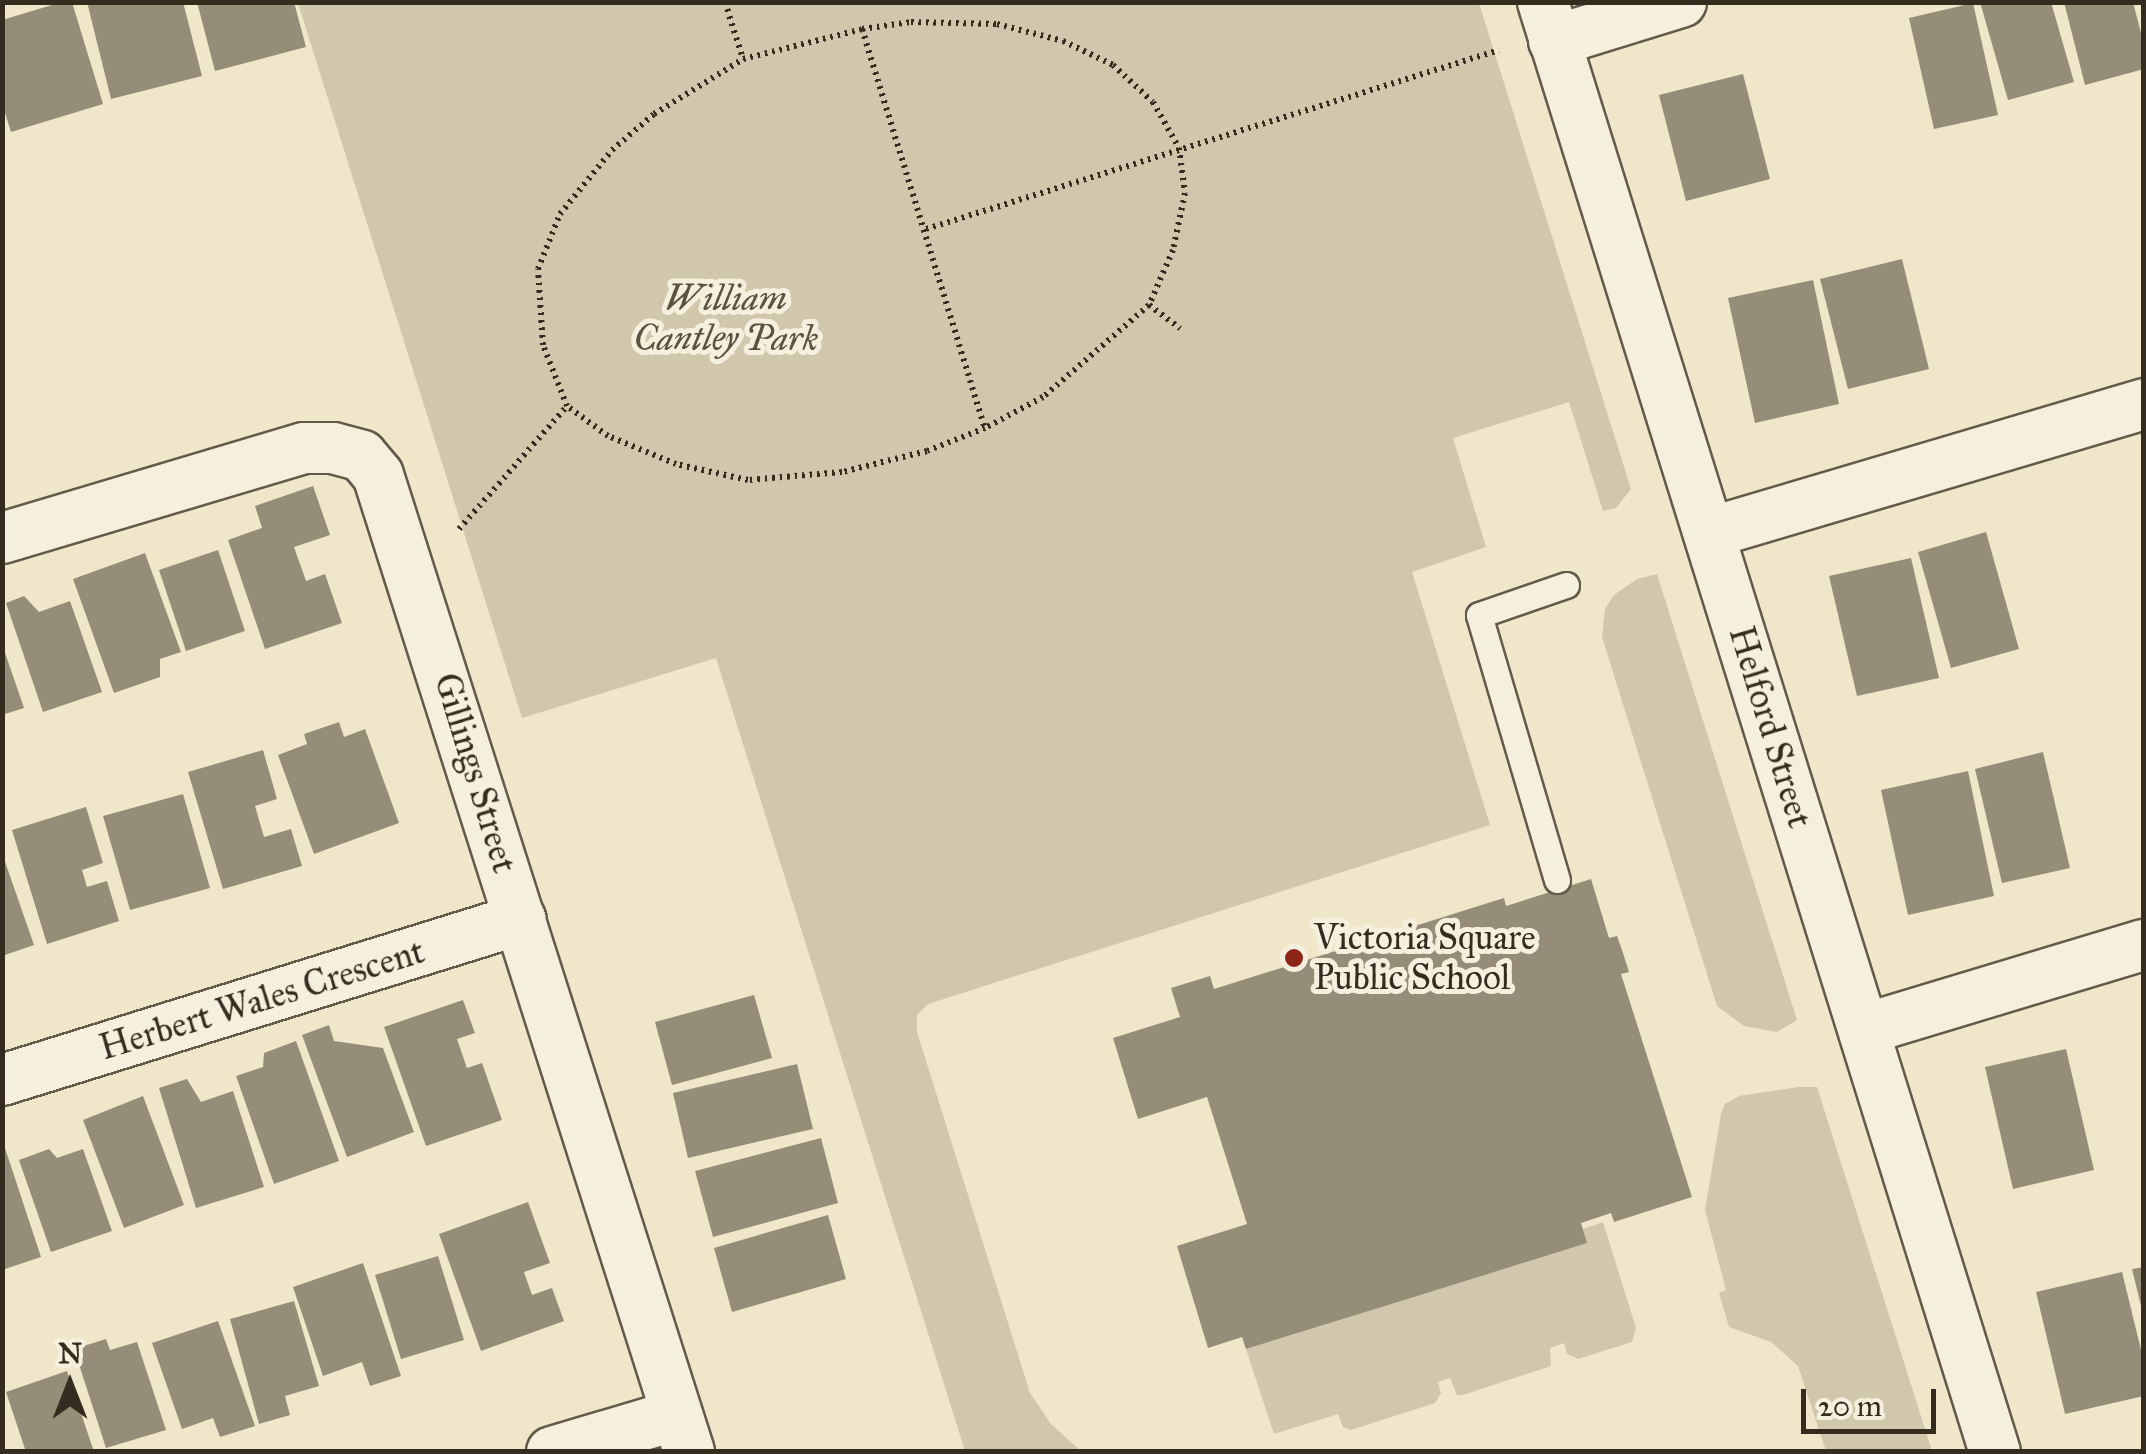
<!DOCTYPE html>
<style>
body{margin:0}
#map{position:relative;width:2146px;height:1454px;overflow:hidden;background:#f0e7ca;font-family:"IM FELL Great Primer",serif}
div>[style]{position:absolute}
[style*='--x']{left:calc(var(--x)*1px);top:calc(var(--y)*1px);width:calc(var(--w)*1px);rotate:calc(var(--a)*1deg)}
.green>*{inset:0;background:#d0c7ad}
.building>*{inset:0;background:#968d78}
.path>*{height:6px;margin-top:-3px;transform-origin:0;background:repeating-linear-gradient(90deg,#352b1f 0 2.5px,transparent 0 7.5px)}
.roads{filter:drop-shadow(2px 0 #645a4a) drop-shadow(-2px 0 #645a4a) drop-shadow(0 2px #645a4a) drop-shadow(0 -2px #645a4a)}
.lane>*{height:25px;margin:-12.5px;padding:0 12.5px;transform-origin:12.5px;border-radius:12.5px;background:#f5efdd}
.street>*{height:50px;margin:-25px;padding:0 25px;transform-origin:25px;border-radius:25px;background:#f5efdd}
.dots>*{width:28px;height:28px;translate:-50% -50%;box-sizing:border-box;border:5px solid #f5efdd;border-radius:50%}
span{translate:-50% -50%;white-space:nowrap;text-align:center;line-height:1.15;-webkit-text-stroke:10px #f5efdd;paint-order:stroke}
.park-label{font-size:35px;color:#5c5242;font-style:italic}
.street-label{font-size:35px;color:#352b1f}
.poi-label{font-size:35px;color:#352b1f}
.left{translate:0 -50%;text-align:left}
.frame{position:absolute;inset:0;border:5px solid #352b1f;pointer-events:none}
.north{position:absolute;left:20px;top:1334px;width:100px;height:100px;-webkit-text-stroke:8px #f5efdd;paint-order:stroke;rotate:0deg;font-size:28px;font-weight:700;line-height:40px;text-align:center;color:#352b1f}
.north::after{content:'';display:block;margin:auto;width:35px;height:45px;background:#352b1f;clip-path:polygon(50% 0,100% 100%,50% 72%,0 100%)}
.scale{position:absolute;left:1801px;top:1389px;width:135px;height:45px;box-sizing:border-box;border:5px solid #352b1f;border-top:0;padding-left:12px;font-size:30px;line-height:35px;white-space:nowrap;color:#352b1f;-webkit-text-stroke:8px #f5efdd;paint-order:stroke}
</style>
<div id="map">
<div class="green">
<i style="clip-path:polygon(298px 3px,1479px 3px,1631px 489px,1616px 508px,1603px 511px,1569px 402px,1453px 438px,1486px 547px,1412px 572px,1490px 825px,928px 1004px,917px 1015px,917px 1032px,1030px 1393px,1051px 1424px,1081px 1451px,965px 1451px,716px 658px,522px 718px)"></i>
<i style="clip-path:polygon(1657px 574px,1797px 1020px,1777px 1032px,1744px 1026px,1717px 1006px,1602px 637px,1605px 609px,1614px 595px,1637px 579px)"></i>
<i style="clip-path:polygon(1799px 1087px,1817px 1087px,1932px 1451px,1826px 1451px,1798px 1366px,1771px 1342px,1729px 1327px,1719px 1293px,1726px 1290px,1705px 1210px,1721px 1114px,1725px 1104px,1739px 1096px)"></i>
<i style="clip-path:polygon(1603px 1222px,1636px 1328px,1632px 1342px,1578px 1359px,1567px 1354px,1564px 1343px,1550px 1348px,1551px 1366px,1463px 1395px,1457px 1395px,1450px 1378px,1438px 1382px,1441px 1393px,1435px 1403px,1351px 1430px,1343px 1427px,1338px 1414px,1274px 1434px,1246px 1349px,1586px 1243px,1583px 1229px)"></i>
</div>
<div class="building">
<i style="clip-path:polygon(62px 2px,72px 2px,103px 104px,11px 132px,2px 103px,2px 20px)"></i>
<i style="clip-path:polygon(87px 2px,183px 2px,202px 76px,111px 99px)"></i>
<i style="clip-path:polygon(197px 2px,294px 2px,306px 47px,215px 71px)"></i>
<i style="clip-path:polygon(1980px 2px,2051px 2px,2074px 82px,2008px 100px)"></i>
<i style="clip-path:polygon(2064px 2px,2133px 2px,2144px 45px,2144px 69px,2085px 85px)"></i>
<i style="clip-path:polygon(1973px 3px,1998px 115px,1934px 129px,1909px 18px)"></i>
<i style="clip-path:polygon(1743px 74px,1770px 179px,1686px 201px,1659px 95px)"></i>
<i style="clip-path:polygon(1902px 259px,1929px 369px,1848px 389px,1820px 279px)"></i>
<i style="clip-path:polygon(1813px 280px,1839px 404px,1755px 423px,1728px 298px)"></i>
<i style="clip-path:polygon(313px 486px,330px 535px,294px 547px,306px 581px,325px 574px,342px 623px,265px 649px,228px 540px,262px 528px,255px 506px)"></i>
<i style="clip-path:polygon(1986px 532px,2019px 649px,1951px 668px,1918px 552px)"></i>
<i style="clip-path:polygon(218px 550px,245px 631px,186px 651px,159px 570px)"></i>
<i style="clip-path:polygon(145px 553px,181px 652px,160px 659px,160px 677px,114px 693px,73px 579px)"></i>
<i style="clip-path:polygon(1911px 558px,1939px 678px,1857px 696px,1829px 576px)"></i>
<i style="clip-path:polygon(24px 596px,39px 612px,70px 601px,102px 692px,43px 712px,6px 603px)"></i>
<i style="clip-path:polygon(2px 644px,24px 708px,2px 715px)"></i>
<i style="clip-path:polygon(339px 722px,344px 737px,365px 729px,399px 823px,314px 854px,278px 755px,307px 744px,304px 734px)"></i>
<i style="clip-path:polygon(263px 750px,277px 799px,255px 806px,264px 837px,291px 829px,302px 866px,223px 889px,188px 772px)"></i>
<i style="clip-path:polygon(2043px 752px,2070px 868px,2002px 883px,1975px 769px)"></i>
<i style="clip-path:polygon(1968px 771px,1994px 896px,1908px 915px,1881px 790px)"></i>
<i style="clip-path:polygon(183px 794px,210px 888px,130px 910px,103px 816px)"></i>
<i style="clip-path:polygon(86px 807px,103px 863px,82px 870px,87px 887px,107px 881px,119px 921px,47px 944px,12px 830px)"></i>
<i style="clip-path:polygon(2px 853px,34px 945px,2px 956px)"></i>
<i style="clip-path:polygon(1591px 879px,1609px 938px,1617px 936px,1623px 953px,1629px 972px,1621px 974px,1692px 1197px,1614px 1222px,1611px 1213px,1581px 1223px,1587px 1243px,1414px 1297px,1246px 1349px,1242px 1337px,1208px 1348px,1177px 1246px,1247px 1224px,1207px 1097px,1138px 1119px,1113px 1038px,1180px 1017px,1171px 988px,1210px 976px,1214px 989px,1504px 898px,1506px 906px)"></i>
<i style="clip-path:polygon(754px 995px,772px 1058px,672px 1085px,655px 1022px)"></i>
<i style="clip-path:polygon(463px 1000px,475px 1033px,457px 1039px,467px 1068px,482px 1063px,502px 1120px,426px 1146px,384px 1027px)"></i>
<i style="clip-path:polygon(329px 1025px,334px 1041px,383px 1048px,414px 1132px,347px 1157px,302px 1035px)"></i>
<i style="clip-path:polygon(296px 1041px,339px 1161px,274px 1184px,236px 1076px,263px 1067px,264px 1053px)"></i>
<i style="clip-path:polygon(2066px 1049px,2094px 1170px,2013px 1189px,1985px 1067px)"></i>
<i style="clip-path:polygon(797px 1064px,813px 1129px,688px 1158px,673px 1093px)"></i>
<i style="clip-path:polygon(187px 1079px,201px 1102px,233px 1091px,264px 1187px,196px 1208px,159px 1088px)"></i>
<i style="clip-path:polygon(143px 1096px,184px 1205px,124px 1228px,83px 1120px)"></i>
<i style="clip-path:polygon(821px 1138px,838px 1203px,713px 1237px,695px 1171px)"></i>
<i style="clip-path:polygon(2px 1139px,41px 1257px,2px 1270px)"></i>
<i style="clip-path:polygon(49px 1149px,57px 1158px,83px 1149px,112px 1231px,51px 1252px,19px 1160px)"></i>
<i style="clip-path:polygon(528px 1202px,550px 1263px,524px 1272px,532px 1295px,552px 1288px,564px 1321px,481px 1351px,439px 1234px)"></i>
<i style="clip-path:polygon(828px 1215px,846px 1279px,732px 1312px,714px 1248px)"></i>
<i style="clip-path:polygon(438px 1256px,464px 1340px,401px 1359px,375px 1275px)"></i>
<i style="clip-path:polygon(363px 1263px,401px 1376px,370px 1386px,362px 1362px,323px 1376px,293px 1287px)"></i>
<i style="clip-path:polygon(2144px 1267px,2144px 1310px,2142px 1310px,2132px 1269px)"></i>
<i style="clip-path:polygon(2122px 1272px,2144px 1362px,2144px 1396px,2065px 1414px,2036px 1292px)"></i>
<i style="clip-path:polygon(294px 1301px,319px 1386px,285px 1396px,290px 1415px,259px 1424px,230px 1319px)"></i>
<i style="clip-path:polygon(218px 1321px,255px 1426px,220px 1437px,213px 1418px,182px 1429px,152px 1343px)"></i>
<i style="clip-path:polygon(106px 1339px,110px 1350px,137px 1342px,166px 1430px,106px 1448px,74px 1349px)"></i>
<i style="clip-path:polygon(67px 1371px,94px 1452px,26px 1452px,6px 1392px)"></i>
</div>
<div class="path">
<i style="--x:725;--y:2;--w:60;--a:72.5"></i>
<i style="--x:911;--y:22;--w:86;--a:1.3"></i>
<i style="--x:997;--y:24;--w:68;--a:14.4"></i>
<i style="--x:1063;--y:41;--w:55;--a:25.6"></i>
<i style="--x:1113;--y:65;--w:54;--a:42.8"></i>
<i style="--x:1153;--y:102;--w:53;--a:60.5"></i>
<i style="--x:1179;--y:148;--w:45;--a:82.4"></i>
<i style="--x:1185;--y:193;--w:58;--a:101.9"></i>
<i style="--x:1173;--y:250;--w:60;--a:113.6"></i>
<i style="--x:1149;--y:305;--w:140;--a:139"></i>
<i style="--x:1043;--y:397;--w:66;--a:151.9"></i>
<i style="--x:985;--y:428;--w:62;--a:158.4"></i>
<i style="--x:927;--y:451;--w:88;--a:166.1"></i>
<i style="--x:842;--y:472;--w:94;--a:175.1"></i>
<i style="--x:748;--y:480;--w:74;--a:-167.5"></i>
<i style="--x:676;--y:464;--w:74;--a:-157.6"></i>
<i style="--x:608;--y:436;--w:51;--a:-143.8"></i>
<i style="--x:567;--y:406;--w:66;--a:-111.5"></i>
<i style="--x:543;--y:345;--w:76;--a:-93.8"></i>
<i style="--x:538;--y:269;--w:59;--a:-68.2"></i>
<i style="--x:560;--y:214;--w:82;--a:-50.9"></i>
<i style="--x:612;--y:150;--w:55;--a:-40.6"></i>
<i style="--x:654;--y:114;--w:105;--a:-31.7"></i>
<i style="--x:743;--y:59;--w:123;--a:-14.1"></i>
<i style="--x:862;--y:29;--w:49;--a:-8.1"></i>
<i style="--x:862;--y:29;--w:418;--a:72.9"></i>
<i style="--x:926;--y:229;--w:600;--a:-17.35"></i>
<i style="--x:1149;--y:305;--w:39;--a:37"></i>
<i style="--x:459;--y:529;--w:164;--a:-48.7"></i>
</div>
<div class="roads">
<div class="lane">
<i style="--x:1557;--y:880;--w:276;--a:-106.4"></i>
<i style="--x:1479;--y:615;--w:92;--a:-19"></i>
</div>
<div class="street">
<i style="--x:1543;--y:2;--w:1519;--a:72.69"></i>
<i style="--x:1554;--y:41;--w:133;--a:-17.1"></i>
<i style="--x:1709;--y:533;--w:454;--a:-16.5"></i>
<i style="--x:2;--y:538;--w:315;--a:-16.6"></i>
<i style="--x:304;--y:448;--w:29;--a:0"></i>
<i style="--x:333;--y:448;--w:30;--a:15"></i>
<i style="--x:362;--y:456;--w:25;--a:50"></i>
<i style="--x:378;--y:475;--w:1025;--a:72.34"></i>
<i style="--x:1865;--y:1029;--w:291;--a:-16.8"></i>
<i style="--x:2;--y:1080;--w:543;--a:-17.23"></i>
<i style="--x:552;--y:1452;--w:130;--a:-16.5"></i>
</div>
</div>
<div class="dots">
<i style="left:1294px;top:958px;background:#8f2418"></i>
</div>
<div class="park-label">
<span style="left:726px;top:319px">William<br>Cantley Park</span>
</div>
<div class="street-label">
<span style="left:1770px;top:727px;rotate:73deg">Helford Street</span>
<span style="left:475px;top:773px;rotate:73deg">Gillings Street</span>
<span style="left:262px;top:1000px;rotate:-17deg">Herbert Wales Crescent</span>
</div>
<div class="poi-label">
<span class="left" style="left:1314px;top:958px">Victoria Square<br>Public School</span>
</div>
<div class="frame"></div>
<div class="north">N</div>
<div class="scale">20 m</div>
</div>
